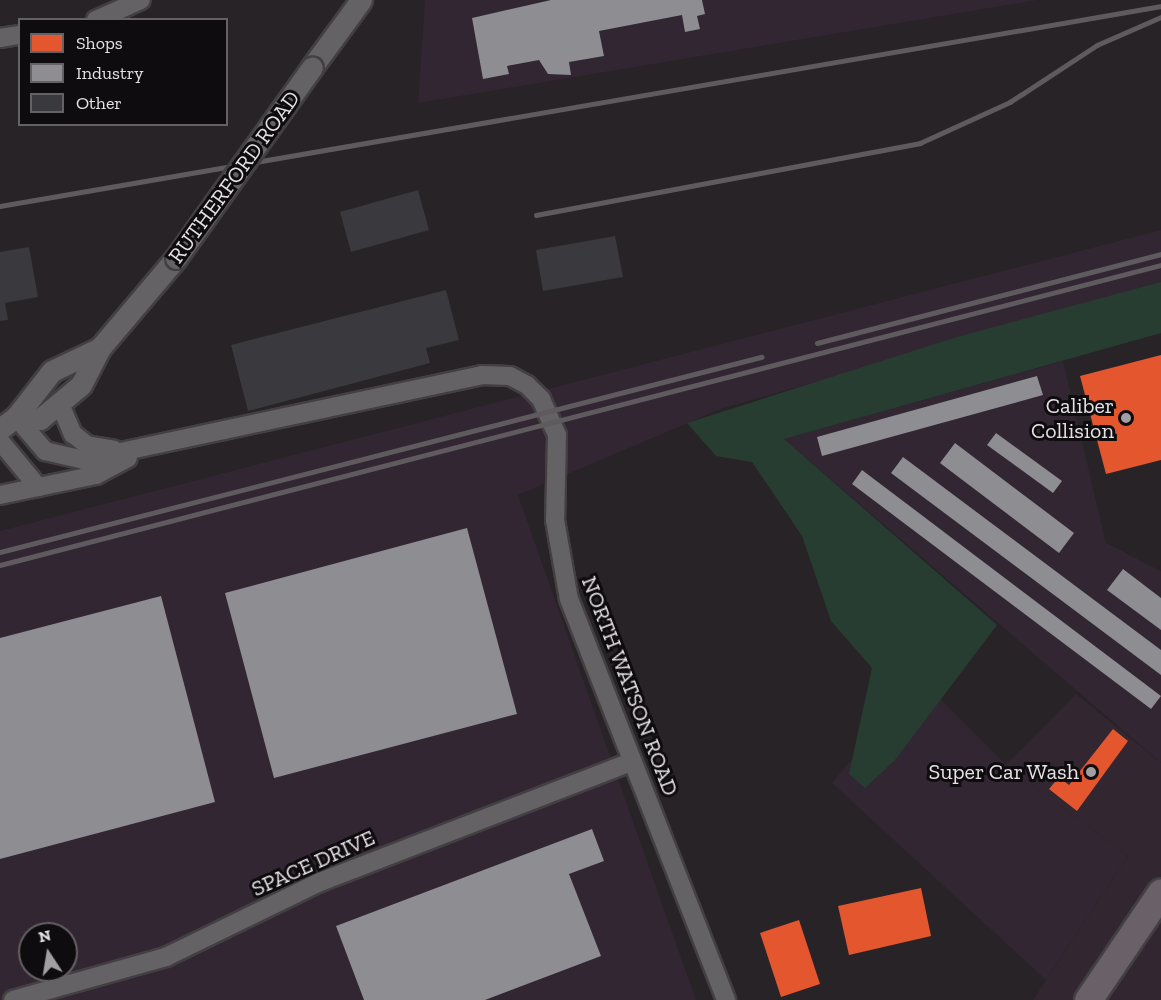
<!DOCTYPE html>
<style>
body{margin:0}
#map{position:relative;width:1161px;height:1000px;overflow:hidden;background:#272327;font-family:"Zilla Slab",serif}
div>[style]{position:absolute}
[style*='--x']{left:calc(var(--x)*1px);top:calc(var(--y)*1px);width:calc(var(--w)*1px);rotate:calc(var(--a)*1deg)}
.commercial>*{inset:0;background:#322631}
.built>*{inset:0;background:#312631}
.green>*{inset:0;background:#283d31}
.shops>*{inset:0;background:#e4572e}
.industry>*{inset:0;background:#8d8d92}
.building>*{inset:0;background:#3a393d}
.roads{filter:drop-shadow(2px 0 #433f43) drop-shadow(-2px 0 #433f43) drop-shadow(0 2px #433f43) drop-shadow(0 -2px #433f43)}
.minor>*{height:18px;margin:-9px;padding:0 9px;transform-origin:9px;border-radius:9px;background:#656265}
.tertiary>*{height:21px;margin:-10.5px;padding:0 10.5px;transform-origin:10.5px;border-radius:10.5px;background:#656265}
.primary>*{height:27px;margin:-13.5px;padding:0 13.5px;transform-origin:13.5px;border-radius:13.5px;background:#6a6168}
.rail>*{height:4.5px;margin:-2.25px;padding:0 2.25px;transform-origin:2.25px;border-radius:2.25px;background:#5e5a5e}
.bridges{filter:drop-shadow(2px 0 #433f43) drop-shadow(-2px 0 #433f43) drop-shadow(0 2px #433f43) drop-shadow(0 -2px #433f43)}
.tertiary-bridge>*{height:21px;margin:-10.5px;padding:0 10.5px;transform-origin:10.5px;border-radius:10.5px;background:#656265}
.dots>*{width:16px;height:16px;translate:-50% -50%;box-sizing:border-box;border:3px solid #0f0c0f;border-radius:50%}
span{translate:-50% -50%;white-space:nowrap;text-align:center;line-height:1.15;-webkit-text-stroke:6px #0f0c0f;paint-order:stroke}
.street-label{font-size:22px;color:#e6e1e5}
.poi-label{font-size:22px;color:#e6e1e5}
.right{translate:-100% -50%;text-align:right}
.legend{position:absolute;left:18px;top:18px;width:210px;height:108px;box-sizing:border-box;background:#0f0c0f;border:2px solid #656165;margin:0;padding:8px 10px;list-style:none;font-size:18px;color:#e6e1e5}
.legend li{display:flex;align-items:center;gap:12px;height:30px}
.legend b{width:30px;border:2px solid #656165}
.north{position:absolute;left:18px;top:922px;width:60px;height:60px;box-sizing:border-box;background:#0f0c0f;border:2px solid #656165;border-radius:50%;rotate:348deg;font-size:16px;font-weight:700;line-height:24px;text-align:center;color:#e6e1e5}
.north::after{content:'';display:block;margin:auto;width:21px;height:27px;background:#a39ea2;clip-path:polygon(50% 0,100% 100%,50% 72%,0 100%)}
</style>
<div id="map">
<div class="commercial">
<i style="clip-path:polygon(1076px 694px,1161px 763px,1161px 1000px,1033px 1000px,1128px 856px,1006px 765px)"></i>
</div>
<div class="built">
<i style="clip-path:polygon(425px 0,1038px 0,418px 103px)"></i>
<i style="clip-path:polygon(evenodd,1161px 230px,1161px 282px,721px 409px,518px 495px,696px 1000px,0 1000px,0 531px,1161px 230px,30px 934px,66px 934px,66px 970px,30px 970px,30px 934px)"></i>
<i style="clip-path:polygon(1063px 361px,1106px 543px,1161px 571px,1161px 763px,784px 439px)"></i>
<i style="clip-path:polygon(919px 678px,1006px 765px,1128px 856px,1046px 980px,832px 783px)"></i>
</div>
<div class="green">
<i style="clip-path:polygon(1161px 282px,1161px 333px,784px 439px,997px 625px,895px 760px,865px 788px,849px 774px,872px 668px,831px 621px,802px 536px,752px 462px,716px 456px,687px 423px,957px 337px)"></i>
</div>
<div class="shops">
<i style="clip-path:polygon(1161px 355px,1161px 460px,1106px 474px,1080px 376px)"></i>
<i style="clip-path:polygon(1113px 729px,1128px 741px,1077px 811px,1049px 789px,1059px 777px,1069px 785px)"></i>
<i style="clip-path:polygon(921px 888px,931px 936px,849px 955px,838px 906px)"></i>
<i style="clip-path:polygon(799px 920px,820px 984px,781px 997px,760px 933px)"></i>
</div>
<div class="industry">
<i style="clip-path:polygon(551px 0,702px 0,705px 14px,697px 16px,700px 29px,685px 32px,682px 15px,599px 31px,604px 56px,569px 62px,571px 75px,548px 74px,539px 60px,507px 66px,509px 74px,483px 79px,472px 18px)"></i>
<i style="clip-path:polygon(1037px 376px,1043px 395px,822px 456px,817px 437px)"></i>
<i style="clip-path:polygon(996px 433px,1062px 481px,1053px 493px,987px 445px)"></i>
<i style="clip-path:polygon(955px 443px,1074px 533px,1059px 553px,940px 463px)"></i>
<i style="clip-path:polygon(903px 457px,1161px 650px,1161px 675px,891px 473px)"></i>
<i style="clip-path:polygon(862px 470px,1161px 696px,1151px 709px,852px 484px)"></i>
<i style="clip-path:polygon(467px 528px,517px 714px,274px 778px,225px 593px)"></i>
<i style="clip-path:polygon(1123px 569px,1161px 598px,1161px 630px,1107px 590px)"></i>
<i style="clip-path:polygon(161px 596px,215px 802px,0 859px,0 638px)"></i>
<i style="clip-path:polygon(592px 829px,604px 861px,569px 874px,601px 956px,485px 1000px,364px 1000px,336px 926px)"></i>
</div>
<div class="building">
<i style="clip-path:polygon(418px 190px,429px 230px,351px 252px,340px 212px)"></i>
<i style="clip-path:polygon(615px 236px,623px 277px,543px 291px,536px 250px)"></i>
<i style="clip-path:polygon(29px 247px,38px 297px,5px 303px,8px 320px,0 321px,0 252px)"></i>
<i style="clip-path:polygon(446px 290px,459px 340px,426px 348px,430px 363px,248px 411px,231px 345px)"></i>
</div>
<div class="roads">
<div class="minor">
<i style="--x:96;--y:20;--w:49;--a:-24"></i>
<i style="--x:0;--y:38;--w:20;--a:-9"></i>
<i style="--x:60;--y:404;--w:33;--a:67"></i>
<i style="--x:73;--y:434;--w:18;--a:38"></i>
<i style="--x:87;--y:445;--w:27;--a:10"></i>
<i style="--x:16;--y:417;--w:45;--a:49.5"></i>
<i style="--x:45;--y:451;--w:39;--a:13"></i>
<i style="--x:83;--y:460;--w:408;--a:-12"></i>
<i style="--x:482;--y:375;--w:28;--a:2"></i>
<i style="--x:510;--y:376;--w:19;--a:28"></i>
<i style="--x:527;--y:385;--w:20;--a:45"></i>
<i style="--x:541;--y:399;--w:39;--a:66"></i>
<i style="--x:557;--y:435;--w:85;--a:91.3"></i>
<i style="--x:555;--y:520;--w:80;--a:80"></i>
<i style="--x:569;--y:599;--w:431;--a:68.6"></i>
<i style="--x:0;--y:441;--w:60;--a:50.4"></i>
<i style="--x:0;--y:495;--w:98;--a:-11.8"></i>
<i style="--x:96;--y:475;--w:36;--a:-28"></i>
<i style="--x:13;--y:1000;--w:159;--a:-15.7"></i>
<i style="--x:166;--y:957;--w:171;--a:-26"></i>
<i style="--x:320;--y:882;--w:333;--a:-21.1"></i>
</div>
<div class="tertiary">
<i style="--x:312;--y:67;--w:83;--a:-53.8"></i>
<i style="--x:16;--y:417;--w:24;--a:5"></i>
<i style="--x:40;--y:419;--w:53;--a:-39.7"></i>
<i style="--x:81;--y:385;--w:42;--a:-62.8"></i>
<i style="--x:100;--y:348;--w:118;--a:-49.8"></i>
<i style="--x:0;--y:429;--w:20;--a:-37"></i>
<i style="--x:16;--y:417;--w:58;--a:-52"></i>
<i style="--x:52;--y:371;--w:53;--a:-25.6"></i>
</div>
<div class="primary">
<i style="--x:1088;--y:1000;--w:130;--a:-55.9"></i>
</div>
</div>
<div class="rail">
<i style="--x:0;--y:206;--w:1178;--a:-9.77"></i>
<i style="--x:536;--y:215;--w:391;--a:-10.6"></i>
<i style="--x:920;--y:143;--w:99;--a:-24.5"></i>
<i style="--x:1010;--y:102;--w:104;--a:-33.2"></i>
<i style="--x:1097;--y:45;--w:70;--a:-23.6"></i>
<i style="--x:817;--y:343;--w:355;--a:-14.5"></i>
<i style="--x:0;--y:552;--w:786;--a:-14.37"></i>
<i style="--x:0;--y:565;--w:1199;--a:-14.49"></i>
</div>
<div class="bridges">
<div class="tertiary-bridge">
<i style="--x:176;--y:258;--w:234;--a:-54.5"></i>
</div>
</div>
<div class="dots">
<i style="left:1126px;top:418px;background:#a39ea2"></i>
<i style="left:1091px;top:772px;background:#a39ea2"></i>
</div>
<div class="street-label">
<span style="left:234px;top:177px;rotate:-54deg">RUTHERFORD ROAD</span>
<span style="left:630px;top:686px;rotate:69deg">NORTH WATSON ROAD</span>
<span style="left:313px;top:863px;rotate:-24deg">SPACE DRIVE</span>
</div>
<div class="poi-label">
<span class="right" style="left:1114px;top:418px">Caliber<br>Collision</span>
<span class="right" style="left:1079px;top:772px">Super Car Wash</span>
</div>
<ul class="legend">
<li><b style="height:16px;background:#e4572e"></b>Shops</li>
<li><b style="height:16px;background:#8d8d92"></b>Industry</li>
<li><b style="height:16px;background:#3a393d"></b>Other</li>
</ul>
<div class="north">N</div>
</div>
